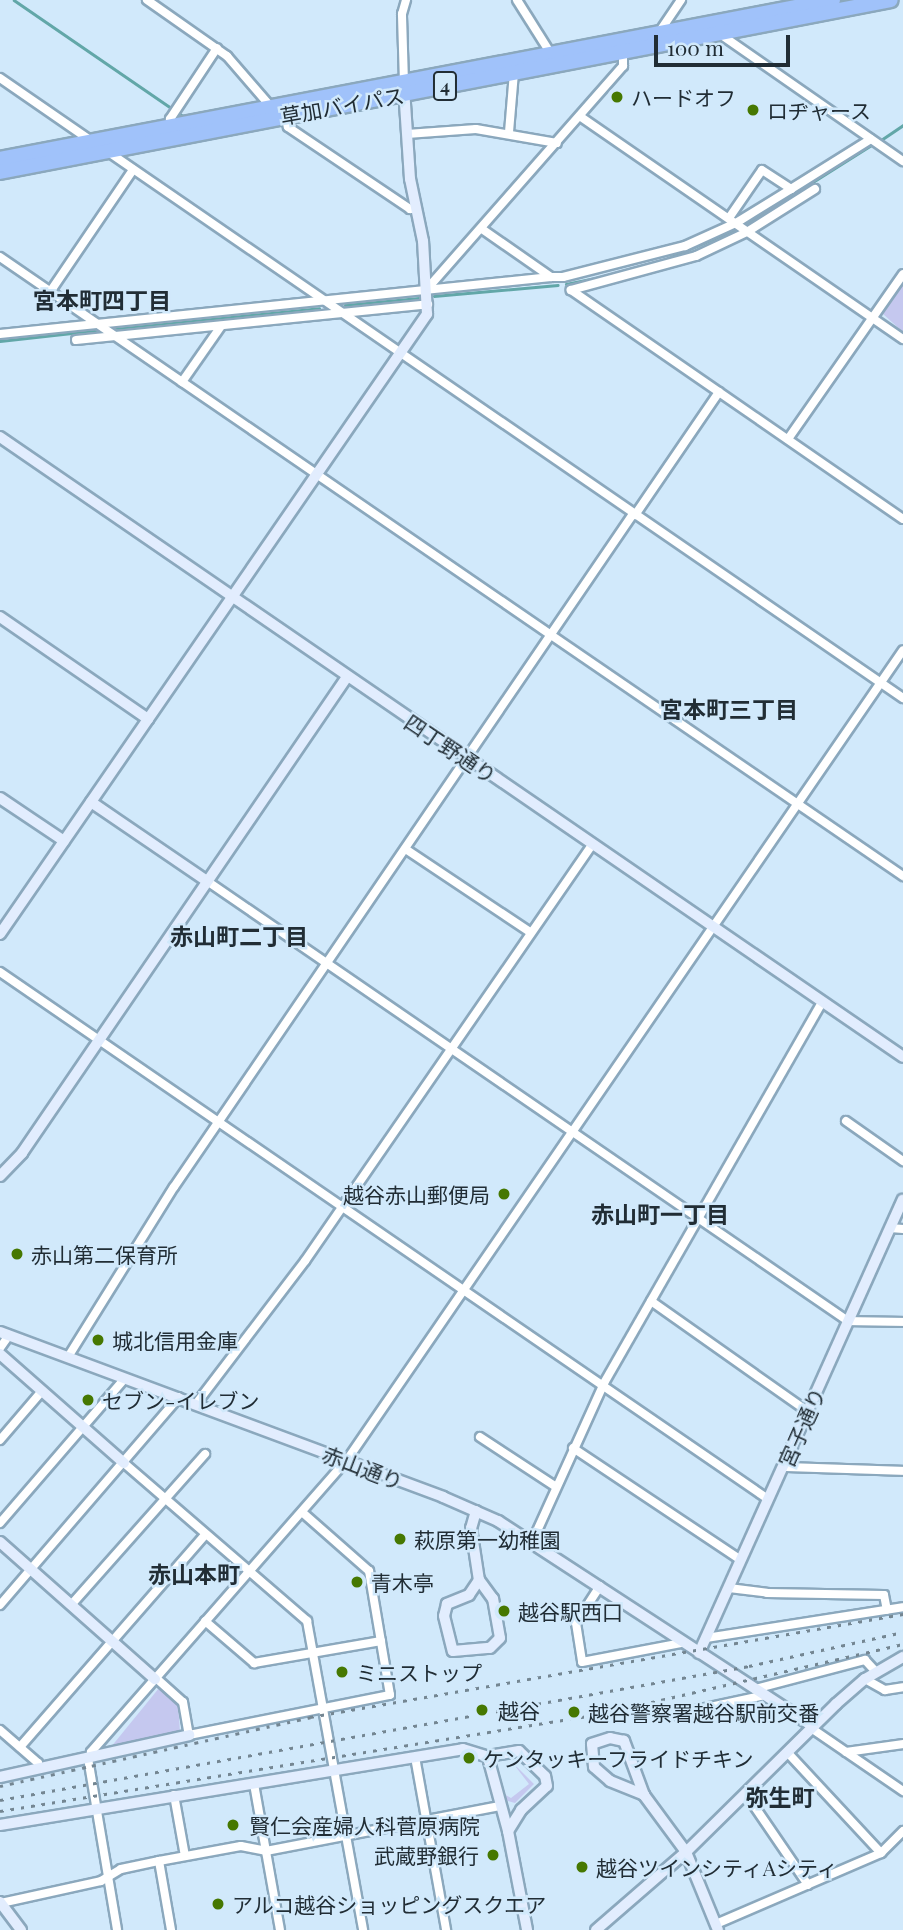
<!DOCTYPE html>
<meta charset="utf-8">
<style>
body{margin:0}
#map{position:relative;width:903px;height:1930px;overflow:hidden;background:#d1e9fb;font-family:"Playfair Display","Noto Sans JP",serif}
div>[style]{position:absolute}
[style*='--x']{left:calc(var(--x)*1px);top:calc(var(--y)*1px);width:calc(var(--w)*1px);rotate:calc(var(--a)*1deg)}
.green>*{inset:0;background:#c5c8ef}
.stream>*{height:2.5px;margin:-1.25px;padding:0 1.25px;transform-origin:1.25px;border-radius:1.25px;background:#62a7a8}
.roads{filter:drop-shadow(2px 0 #8ba8bd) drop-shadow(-2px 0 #8ba8bd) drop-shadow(0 2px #8ba8bd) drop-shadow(0 -2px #8ba8bd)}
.street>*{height:8px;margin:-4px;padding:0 4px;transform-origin:4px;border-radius:4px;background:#fff}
.secondary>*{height:10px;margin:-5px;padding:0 5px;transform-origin:5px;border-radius:5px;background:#e2edfe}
.highway>*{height:14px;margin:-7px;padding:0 7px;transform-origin:7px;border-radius:7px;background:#a0c2fa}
.rail>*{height:2.5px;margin-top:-1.25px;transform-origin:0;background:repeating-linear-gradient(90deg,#748692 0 3.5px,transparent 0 10.5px)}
.dots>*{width:19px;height:19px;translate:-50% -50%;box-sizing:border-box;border:4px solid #d1e9fb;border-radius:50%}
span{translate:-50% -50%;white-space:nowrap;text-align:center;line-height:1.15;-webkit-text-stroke:5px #d1e9fb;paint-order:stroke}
.shield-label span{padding:2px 5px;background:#d1e9fb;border:2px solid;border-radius:5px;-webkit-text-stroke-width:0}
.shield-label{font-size:19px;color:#212d35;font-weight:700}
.poi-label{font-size:21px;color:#212d35}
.left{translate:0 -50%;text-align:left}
.right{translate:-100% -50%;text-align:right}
.street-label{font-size:21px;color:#212d35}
.neighbourhood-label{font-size:23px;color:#212d35;font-weight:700}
.scale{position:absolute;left:654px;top:35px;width:136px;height:32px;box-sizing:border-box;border:4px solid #212d35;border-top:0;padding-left:9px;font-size:21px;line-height:24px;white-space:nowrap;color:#212d35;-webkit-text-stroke:5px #d1e9fb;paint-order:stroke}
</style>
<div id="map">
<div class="green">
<i style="clip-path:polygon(903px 284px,903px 332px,883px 314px)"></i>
<i style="clip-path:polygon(159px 1688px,178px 1704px,180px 1732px,111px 1747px)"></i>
<i style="clip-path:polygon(512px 1762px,534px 1784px,515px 1803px,505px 1800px,504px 1794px,511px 1798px,529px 1784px)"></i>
</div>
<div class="stream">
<i style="--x:14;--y:0;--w:205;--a:34.5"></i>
<i style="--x:881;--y:140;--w:27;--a:-34"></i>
<i style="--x:746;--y:224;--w:150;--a:-32.2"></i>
<i style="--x:657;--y:263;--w:84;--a:-23.2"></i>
<i style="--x:566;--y:284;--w:55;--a:-11.5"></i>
<i style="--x:434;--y:296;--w:124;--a:-5.1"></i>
<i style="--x:345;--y:305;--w:74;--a:-5.4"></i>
<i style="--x:114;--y:329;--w:206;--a:-5.8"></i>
<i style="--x:0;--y:341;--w:99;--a:-6.4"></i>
</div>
<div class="roads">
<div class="street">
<i style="--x:147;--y:0;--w:98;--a:35"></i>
<i style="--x:227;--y:56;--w:67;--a:49.2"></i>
<i style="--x:517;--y:0;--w:64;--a:57.8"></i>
<i style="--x:658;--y:34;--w:41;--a:-55.9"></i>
<i style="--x:720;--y:34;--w:223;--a:34.8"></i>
<i style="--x:0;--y:78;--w:109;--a:34.6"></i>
<i style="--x:404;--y:83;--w:69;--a:-91.7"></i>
<i style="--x:402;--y:14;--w:15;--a:-74"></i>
<i style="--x:285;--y:116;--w:11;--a:75"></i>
<i style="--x:288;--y:127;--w:147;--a:33.9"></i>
<i style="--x:410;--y:209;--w:6;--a:-9"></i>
<i style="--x:581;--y:117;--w:391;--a:34.6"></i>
<i style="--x:171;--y:126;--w:7;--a:-98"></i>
<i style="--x:170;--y:119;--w:85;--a:-56.5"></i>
<i style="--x:509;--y:132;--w:59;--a:-85.2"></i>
<i style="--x:407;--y:134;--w:69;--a:-4.1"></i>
<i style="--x:476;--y:129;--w:82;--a:9.8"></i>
<i style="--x:107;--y:151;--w:966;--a:34.5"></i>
<i style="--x:815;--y:189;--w:80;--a:147.7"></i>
<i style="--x:747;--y:232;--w:56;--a:154.8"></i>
<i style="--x:696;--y:256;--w:130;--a:164.8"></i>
<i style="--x:571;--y:290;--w:403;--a:34.6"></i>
<i style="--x:729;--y:218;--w:58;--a:-55.5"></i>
<i style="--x:762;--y:170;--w:35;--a:33"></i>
<i style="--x:791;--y:189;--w:94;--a:-32"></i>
<i style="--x:482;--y:229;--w:84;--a:34.8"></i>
<i style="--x:551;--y:277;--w:12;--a:0"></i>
<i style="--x:563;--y:277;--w:126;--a:-14.3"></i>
<i style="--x:685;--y:246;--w:56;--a:-24.3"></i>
<i style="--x:736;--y:223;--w:65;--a:-31.7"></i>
<i style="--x:0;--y:257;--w:668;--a:34.45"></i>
<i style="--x:427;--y:289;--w:297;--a:-48.7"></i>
<i style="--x:623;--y:66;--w:13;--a:-90"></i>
<i style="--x:50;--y:292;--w:148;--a:-55.8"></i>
<i style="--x:0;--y:334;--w:554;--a:-5.91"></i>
<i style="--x:76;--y:340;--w:354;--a:-5.8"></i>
<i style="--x:182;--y:382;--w:68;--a:-55.1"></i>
<i style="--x:788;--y:439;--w:201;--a:-55.1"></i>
<i style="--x:635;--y:515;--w:149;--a:-55.7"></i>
<i style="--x:551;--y:635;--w:427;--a:34.4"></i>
<i style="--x:407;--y:850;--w:148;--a:33.7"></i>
<i style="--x:207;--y:881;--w:777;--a:34.47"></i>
<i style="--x:848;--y:1321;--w:55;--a:1"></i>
<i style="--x:0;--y:972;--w:931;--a:34.46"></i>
<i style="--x:846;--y:1121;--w:70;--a:35.1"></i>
<i style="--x:890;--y:1228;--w:13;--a:4"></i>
<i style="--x:651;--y:1301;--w:191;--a:35.2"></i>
<i style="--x:0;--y:1348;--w:16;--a:-55"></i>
<i style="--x:68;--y:1357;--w:200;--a:-58.1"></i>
<i style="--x:174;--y:1187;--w:815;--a:-55.71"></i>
<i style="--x:196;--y:1404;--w:180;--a:-52.7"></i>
<i style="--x:305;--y:1261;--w:505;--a:-55.4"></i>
<i style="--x:480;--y:1437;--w:91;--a:33.3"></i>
<i style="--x:0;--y:1440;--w:65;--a:-49.4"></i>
<i style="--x:573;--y:1448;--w:202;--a:33.7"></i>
<i style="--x:124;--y:1463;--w:242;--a:40.8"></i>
<i style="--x:307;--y:1621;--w:314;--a:79.7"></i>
<i style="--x:783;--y:1467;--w:120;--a:1.9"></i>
<i style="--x:0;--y:1523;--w:191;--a:-49.2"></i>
<i style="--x:532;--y:1542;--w:175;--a:-65.6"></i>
<i style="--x:604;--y:1383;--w:439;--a:-60.2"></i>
<i style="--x:600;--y:1586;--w:44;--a:123"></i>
<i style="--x:576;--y:1623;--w:39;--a:81"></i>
<i style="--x:582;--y:1662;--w:102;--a:-10.8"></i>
<i style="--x:729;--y:1588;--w:38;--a:7"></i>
<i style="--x:767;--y:1593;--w:117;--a:1"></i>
<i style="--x:884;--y:1595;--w:15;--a:79"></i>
<i style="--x:0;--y:1605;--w:274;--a:-49.3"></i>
<i style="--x:71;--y:1605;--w:202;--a:-48.4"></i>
<i style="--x:205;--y:1621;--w:65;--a:40.6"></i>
<i style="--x:254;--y:1663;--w:129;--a:-9.8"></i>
<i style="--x:706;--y:1638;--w:199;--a:-8.9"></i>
<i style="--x:156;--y:1678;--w:36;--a:42"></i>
<i style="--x:183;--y:1702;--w:34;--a:80"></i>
<i style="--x:189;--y:1735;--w:205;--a:-11.3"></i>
<i style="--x:390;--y:1695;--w:126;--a:-99.6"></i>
<i style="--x:369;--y:1571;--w:89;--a:-138.6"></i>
<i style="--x:865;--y:1679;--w:23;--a:29"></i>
<i style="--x:885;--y:1690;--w:18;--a:-9"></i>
<i style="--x:755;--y:1689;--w:114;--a:-14.8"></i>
<i style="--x:865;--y:1660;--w:16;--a:47"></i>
<i style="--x:668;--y:1716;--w:99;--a:-12.2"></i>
<i style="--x:811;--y:1728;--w:112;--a:34.4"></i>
<i style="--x:0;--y:1730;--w:50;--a:41"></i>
<i style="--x:38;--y:1763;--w:6;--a:90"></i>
<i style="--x:20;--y:1747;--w:281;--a:-48.9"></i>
<i style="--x:787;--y:1752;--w:138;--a:47.1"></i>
<i style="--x:846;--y:1752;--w:58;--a:-8"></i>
<i style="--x:92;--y:1757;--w:5;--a:-101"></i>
<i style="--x:91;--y:1752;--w:388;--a:-48.8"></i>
<i style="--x:347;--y:1460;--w:982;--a:-55.53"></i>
<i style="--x:415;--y:1757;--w:176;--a:79.8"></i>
<i style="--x:88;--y:1758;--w:174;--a:80.4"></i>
<i style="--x:254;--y:1784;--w:148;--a:79.9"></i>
<i style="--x:746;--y:1794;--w:110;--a:55.7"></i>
<i style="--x:174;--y:1795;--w:62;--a:79.8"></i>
<i style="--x:159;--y:1861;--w:70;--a:80.1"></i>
<i style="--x:1;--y:1903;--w:102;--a:-12.4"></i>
<i style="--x:101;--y:1881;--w:23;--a:-31"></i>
<i style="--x:121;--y:1869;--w:39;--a:-12"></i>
<i style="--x:159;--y:1861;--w:83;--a:-10.4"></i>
<i style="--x:241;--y:1846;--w:25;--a:11"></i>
<i style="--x:266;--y:1851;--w:238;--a:-10.9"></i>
<i style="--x:716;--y:1924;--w:180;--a:-23.3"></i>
<i style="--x:881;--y:1853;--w:31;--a:-45"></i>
</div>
<div class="secondary">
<i style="--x:0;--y:437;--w:1095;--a:34.47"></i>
<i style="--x:0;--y:617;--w:180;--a:34.6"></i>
<i style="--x:0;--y:798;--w:77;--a:33.9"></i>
<i style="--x:91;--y:802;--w:140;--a:34.3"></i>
<i style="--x:0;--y:934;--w:753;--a:-55.44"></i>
<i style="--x:427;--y:314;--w:73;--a:-93.1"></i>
<i style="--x:423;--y:241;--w:63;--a:-101.8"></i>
<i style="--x:410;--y:179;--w:91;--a:-93.8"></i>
<i style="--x:0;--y:1176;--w:32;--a:-46"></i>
<i style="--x:22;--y:1153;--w:576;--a:-55.68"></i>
<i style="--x:0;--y:1332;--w:473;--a:20.4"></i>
<i style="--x:443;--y:1497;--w:60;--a:23.6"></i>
<i style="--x:498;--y:1521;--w:375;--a:33.1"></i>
<i style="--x:0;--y:1354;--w:165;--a:41.3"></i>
<i style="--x:476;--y:1511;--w:18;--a:106"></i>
<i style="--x:471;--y:1528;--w:53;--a:81.3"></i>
<i style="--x:479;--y:1580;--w:18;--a:124"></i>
<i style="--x:469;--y:1595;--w:24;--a:158"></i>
<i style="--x:447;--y:1604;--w:12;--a:104"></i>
<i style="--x:444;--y:1616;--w:36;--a:76"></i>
<i style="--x:453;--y:1651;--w:37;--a:-5"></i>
<i style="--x:490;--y:1648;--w:14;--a:-45"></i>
<i style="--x:500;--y:1638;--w:40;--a:-100"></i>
<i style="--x:493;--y:1599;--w:24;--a:-126"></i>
<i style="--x:0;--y:1542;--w:207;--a:41.5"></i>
<i style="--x:699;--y:1653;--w:497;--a:-65.8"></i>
<i style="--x:0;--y:1777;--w:194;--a:-12.5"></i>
<i style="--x:644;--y:1795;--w:58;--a:-110.3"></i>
<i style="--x:624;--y:1741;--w:14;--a:-168"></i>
<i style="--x:610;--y:1738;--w:19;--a:162"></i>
<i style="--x:592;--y:1744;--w:23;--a:85"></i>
<i style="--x:594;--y:1767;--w:21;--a:41"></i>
<i style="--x:610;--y:1781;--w:37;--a:22"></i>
<i style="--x:644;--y:1795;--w:71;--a:53.6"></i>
<i style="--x:686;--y:1852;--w:84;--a:67.7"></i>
<i style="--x:0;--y:1825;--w:469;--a:-9.3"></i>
<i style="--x:463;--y:1749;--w:28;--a:17"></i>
<i style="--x:508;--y:1831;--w:25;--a:-58"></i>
<i style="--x:521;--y:1810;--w:35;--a:-43"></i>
<i style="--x:547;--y:1786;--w:10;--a:-101"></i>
<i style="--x:545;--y:1776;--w:36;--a:-136"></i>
<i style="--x:519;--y:1751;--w:26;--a:171"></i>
<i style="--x:493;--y:1755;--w:7;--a:124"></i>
<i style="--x:489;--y:1761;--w:73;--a:74.8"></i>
<i style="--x:508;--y:1831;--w:101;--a:79.1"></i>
<i style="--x:0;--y:1902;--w:35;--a:53"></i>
<i style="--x:596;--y:1930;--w:119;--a:-40.9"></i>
<i style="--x:686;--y:1852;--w:211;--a:-44.6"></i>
<i style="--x:836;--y:1704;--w:38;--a:-41"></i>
<i style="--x:865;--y:1679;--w:44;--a:-30.1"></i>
</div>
<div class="highway">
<i style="--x:0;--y:159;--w:848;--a:-10.81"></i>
<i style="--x:0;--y:172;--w:907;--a:-10.93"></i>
</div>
</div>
<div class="rail">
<i style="--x:0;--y:1786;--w:318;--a:-12.5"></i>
<i style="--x:310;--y:1717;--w:602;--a:-9.85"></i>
<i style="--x:0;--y:1800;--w:761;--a:-10.14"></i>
<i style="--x:749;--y:1666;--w:158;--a:-12.4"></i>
<i style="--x:0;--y:1811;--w:608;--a:-9.18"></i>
<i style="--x:600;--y:1714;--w:311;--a:-13"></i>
</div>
<div class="dots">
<i style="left:617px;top:97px;background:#467801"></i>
<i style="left:753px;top:110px;background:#467801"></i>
<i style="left:504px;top:1194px;background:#467801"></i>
<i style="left:17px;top:1254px;background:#467801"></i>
<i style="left:98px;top:1340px;background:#467801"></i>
<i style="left:88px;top:1400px;background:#467801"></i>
<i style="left:400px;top:1539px;background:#467801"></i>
<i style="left:357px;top:1582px;background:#467801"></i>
<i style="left:504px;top:1611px;background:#467801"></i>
<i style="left:342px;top:1672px;background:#467801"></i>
<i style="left:482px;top:1710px;background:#467801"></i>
<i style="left:574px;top:1712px;background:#467801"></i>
<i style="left:469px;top:1758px;background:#467801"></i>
<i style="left:233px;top:1825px;background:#467801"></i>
<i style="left:493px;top:1855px;background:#467801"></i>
<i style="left:582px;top:1867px;background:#467801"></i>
<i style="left:218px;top:1904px;background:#467801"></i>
</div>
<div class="shield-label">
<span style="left:445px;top:86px">4</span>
</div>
<div class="poi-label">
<span class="left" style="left:631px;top:97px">ハードオフ</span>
<span class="left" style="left:767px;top:110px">ロヂャース</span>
<span class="right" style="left:490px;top:1194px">越谷赤山郵便局</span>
<span class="left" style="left:31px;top:1254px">赤山第二保育所</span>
<span class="left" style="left:112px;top:1340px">城北信用金庫</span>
<span class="left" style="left:102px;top:1400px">セブン-イレブン</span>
<span class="left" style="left:414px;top:1539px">萩原第一幼稚園</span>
<span class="left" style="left:371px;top:1582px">青木亭</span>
<span class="left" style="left:518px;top:1611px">越谷駅西口</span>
<span class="left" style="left:356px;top:1672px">ミニストップ</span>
<span class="left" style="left:498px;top:1710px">越谷</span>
<span class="left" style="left:588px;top:1712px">越谷警察署越谷駅前交番</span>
<span class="left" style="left:483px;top:1758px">ケンタッキーフライドチキン</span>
<span class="left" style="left:249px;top:1825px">賢仁会産婦人科菅原病院</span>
<span class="right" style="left:479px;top:1855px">武蔵野銀行</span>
<span class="left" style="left:596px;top:1867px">越谷ツインシティAシティ</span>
<span class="left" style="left:232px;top:1904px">アルコ越谷ショッピングスクエア</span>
</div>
<div class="street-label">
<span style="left:342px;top:105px;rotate:-10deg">草加バイパス</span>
<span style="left:451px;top:748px;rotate:34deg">四丁野通り</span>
<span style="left:801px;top:1427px;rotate:-66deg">宮子通り</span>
<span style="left:363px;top:1467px;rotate:21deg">赤山通り</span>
</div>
<div class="neighbourhood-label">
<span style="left:102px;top:300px">宮本町四丁目</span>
<span style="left:729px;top:709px">宮本町三丁目</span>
<span style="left:239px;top:936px">赤山町二丁目</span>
<span style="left:660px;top:1214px">赤山町一丁目</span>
<span style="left:194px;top:1574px">赤山本町</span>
<span style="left:780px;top:1797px">弥生町</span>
</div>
<div class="scale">100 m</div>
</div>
